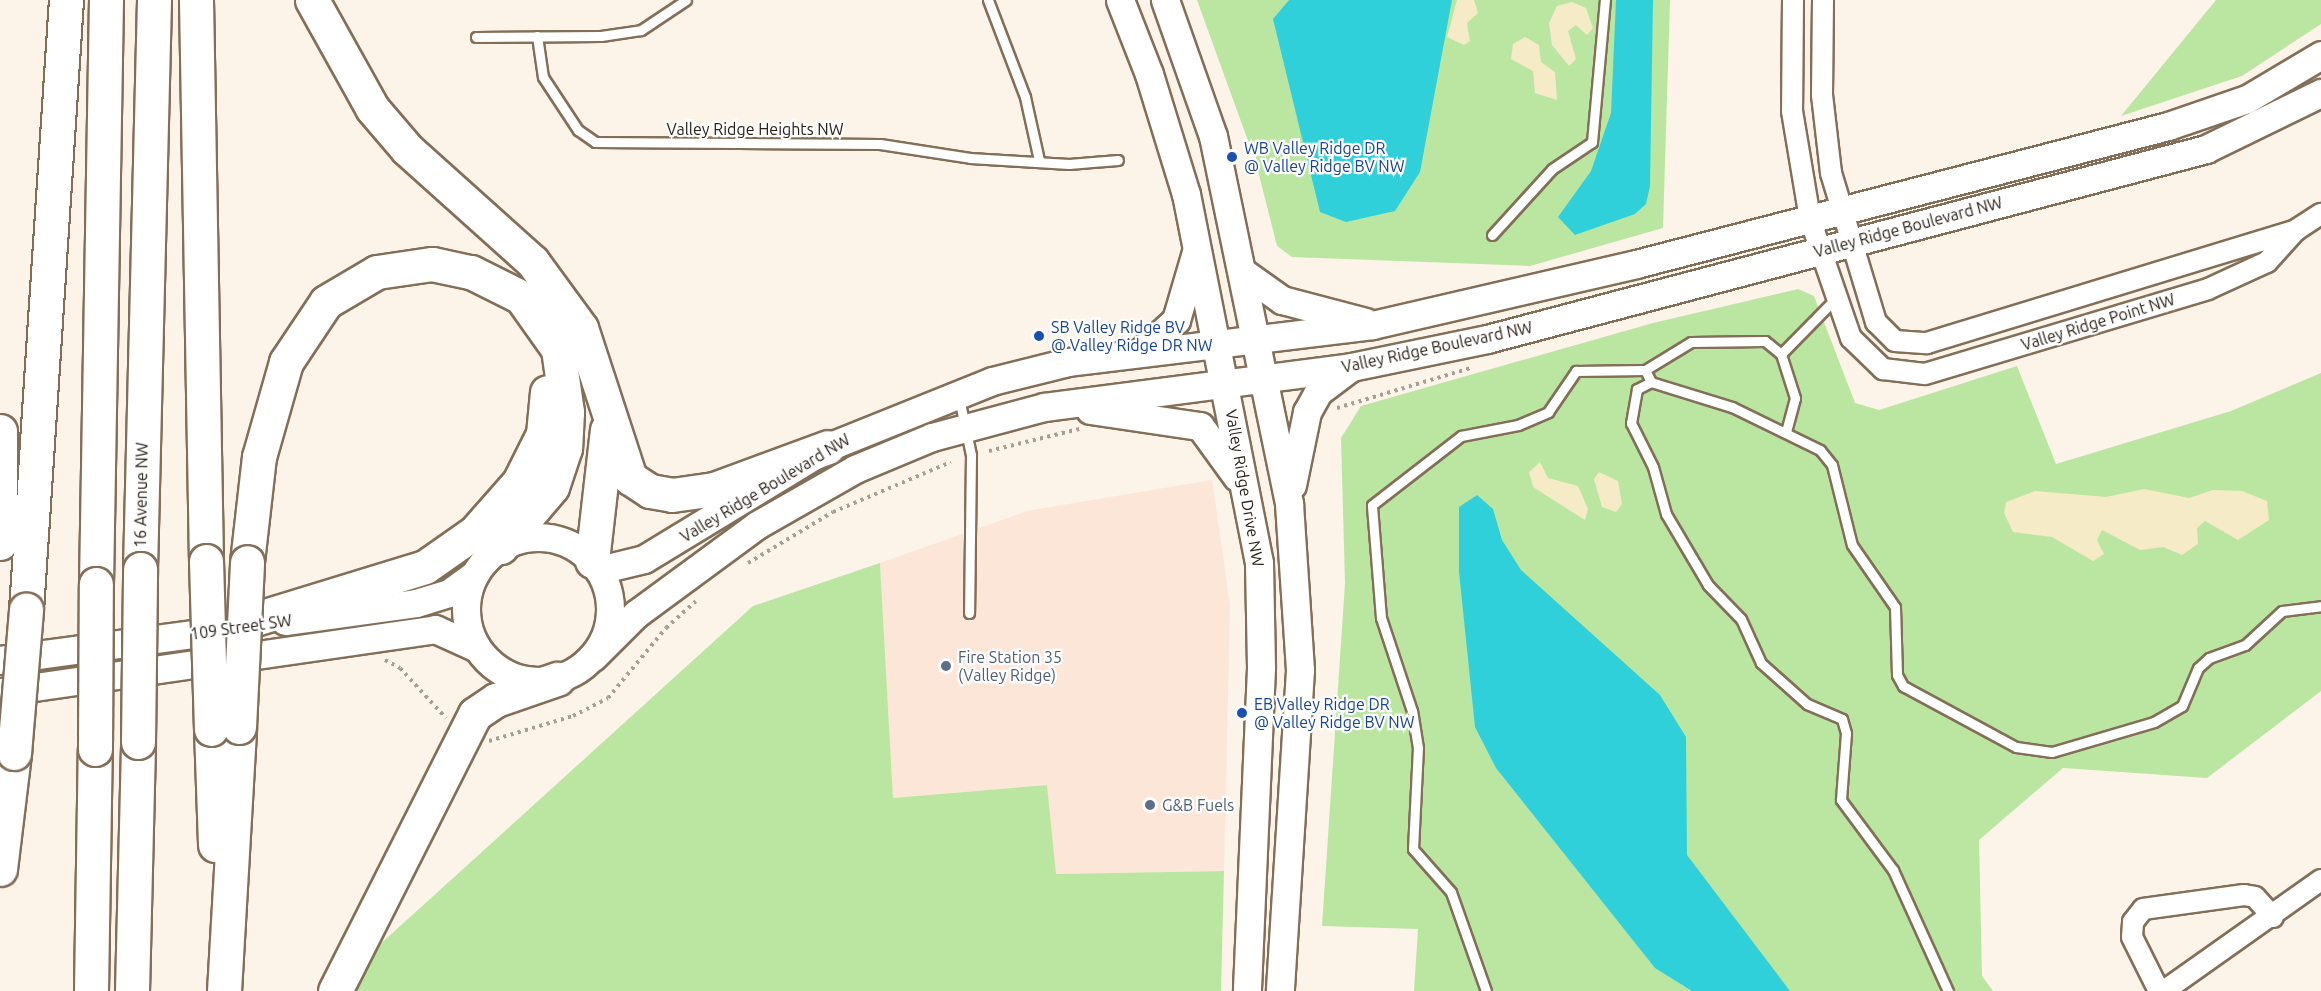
<!DOCTYPE html>
<style>
body{margin:0}
#map{position:relative;width:2321px;height:991px;overflow:hidden;background:#fcf3e9;font-family:Ubuntu,sans-serif}
div>[style]{position:absolute}
[style*='--x']{left:calc(var(--x)*1px);top:calc(var(--y)*1px);width:calc(var(--w)*1px);rotate:calc(var(--a)*1deg)}
.commercial>*{inset:0;background:#fce6d8}
.green>*{inset:0;background:#bbe6a2}
.sand>*{inset:0;background:#f5ebc6}
.water>*{inset:0;background:#30d0db}
.path>*{height:4px;margin-top:-2px;transform-origin:0;background:repeating-linear-gradient(90deg,#a79f95 0 3px,transparent 0 7.5px)}
.roads{filter:drop-shadow(2px 0 #836f58) drop-shadow(-2px 0 #836f58) drop-shadow(0 2px #836f58) drop-shadow(0 -2px #836f58)}
.lane>*{height:9px;margin:-4.5px;padding:0 4.5px;transform-origin:4.5px;border-radius:4.5px;background:#fff}
.street>*{height:20px;margin:-10px;padding:0 10px;transform-origin:10px;border-radius:10px;background:#fff}
.secondary>*{height:27px;margin:-13.5px;padding:0 13.5px;transform-origin:13.5px;border-radius:13.5px;background:#fff}
.secondary>.ring{margin:-13.5px;padding:0;box-sizing:content-box;background:none;border:27px solid #fff;border-radius:50%}
.highway>*{height:33px;margin:-16.5px;padding:0 16.5px;transform-origin:16.5px;border-radius:16.5px;background:#fff}
.bridges{filter:drop-shadow(2px 0 #836f58) drop-shadow(-2px 0 #836f58) drop-shadow(0 2px #836f58) drop-shadow(0 -2px #836f58)}
.highway-bridge>*{height:33px;margin:-16.5px;padding:0 16.5px;transform-origin:16.5px;border-radius:16.5px;background:#fff}
.dots>*{width:16px;height:16px;translate:-50% -50%;box-sizing:border-box;border:3px solid #fff;border-radius:50%}
span{translate:-50% -50%;white-space:nowrap;text-align:center;line-height:1.15;-webkit-text-stroke:4.5px #fff;paint-order:stroke}
.street-label{font-size:16px;color:#292118}
.transit-label{font-size:16px;color:#164399}
.left{translate:0 -50%;text-align:left}
.service-label{font-size:16px;color:#4e5e75}
</style>
<div id="map">
<div class="commercial">
<i style="clip-path:polygon(1212px 480px,1230px 605px,1224px 871px,1055px 874px,1047px 785px,893px 798px,880px 563px,1027px 511px)"></i>
</div>
<div class="green">
<i style="clip-path:polygon(1197px 0,1670px 0,1663px 228px,1530px 266px,1292px 257px,1277px 246px,1256px 163px)"></i>
<i style="clip-path:polygon(2216px 0,2321px 0,2321px 24px,2242px 76px,2121px 116px)"></i>
<i style="clip-path:polygon(1798px 289px,1814px 296px,1855px 403px,1879px 410px,2017px 366px,2056px 464px,2231px 411px,2321px 373px,2321px 691px,2207px 778px,2063px 768px,1979px 840px,1982px 976px,1993px 991px,1414px 991px,1418px 929px,1322px 926px,1345px 583px,1341px 438px,1361px 406px,1653px 323px)"></i>
<i style="clip-path:polygon(880px 563px,893px 798px,1047px 785px,1056px 874px,1224px 871px,1221px 991px,351px 991px,377px 947px,753px 606px)"></i>
</div>
<div class="sand">
<i style="clip-path:polygon(1457px 0,1474px 0,1478px 13px,1467px 23px,1470px 41px,1464px 45px,1447px 37px)"></i>
<i style="clip-path:polygon(1572px 2px,1586px 8px,1593px 28px,1587px 35px,1576px 25px,1568px 31px,1576px 59px,1569px 66px,1552px 45px,1549px 23px,1557px 6px)"></i>
<i style="clip-path:polygon(1525px 37px,1539px 45px,1541px 62px,1555px 72px,1557px 100px,1535px 93px,1533px 71px,1511px 59px,1513px 44px)"></i>
<i style="clip-path:polygon(1540px 462px,1548px 478px,1578px 486px,1588px 509px,1585px 520px,1533px 487px,1529px 472px)"></i>
<i style="clip-path:polygon(1599px 472px,1618px 481px,1622px 504px,1616px 512px,1602px 507px,1594px 479px)"></i>
<i style="clip-path:polygon(2144px 489px,2189px 498px,2213px 490px,2242px 491px,2267px 501px,2269px 520px,2238px 540px,2205px 521px,2197px 528px,2198px 544px,2182px 555px,2163px 547px,2140px 550px,2102px 530px,2097px 540px,2104px 554px,2093px 561px,2052px 537px,2013px 532px,2004px 513px,2006px 502px,2035px 491px,2106px 497px)"></i>
</div>
<div class="water">
<i style="clip-path:polygon(1289px 0,1452px 0,1420px 172px,1395px 211px,1346px 222px,1320px 212px,1273px 19px)"></i>
<i style="clip-path:polygon(1616px 0,1653px 0,1650px 186px,1646px 204px,1635px 214px,1575px 235px,1558px 217px,1591px 171px,1611px 113px)"></i>
<i style="clip-path:polygon(1477px 495px,1493px 509px,1502px 540px,1521px 570px,1660px 695px,1686px 737px,1687px 855px,1790px 991px,1692px 991px,1655px 968px,1496px 768px,1475px 727px,1459px 572px,1459px 507px)"></i>
</div>
<div class="path">
<i style="--x:1337;--y:408;--w:139;--a:-16.7"></i>
<i style="--x:989;--y:451;--w:93;--a:-13.7"></i>
<i style="--x:748;--y:563;--w:99;--a:-31"></i>
<i style="--x:833;--y:512;--w:128;--a:-23"></i>
<i style="--x:385;--y:660;--w:17;--a:28"></i>
<i style="--x:400;--y:668;--w:68;--a:47.4"></i>
<i style="--x:489;--y:741;--w:88;--a:-16.6"></i>
<i style="--x:573;--y:716;--w:39;--a:-27"></i>
<i style="--x:608;--y:698;--w:91;--a:-50.4"></i>
<i style="--x:666;--y:628;--w:40;--a:-42"></i>
</div>
<div class="roads">
<div class="lane">
<i style="--x:988;--y:0;--w:104;--a:69.1"></i>
<i style="--x:1025;--y:97;--w:65;--a:77.5"></i>
<i style="--x:537;--y:36;--w:41;--a:81.7"></i>
<i style="--x:543;--y:77;--w:64;--a:56.6"></i>
<i style="--x:578;--y:130;--w:21;--a:35"></i>
<i style="--x:595;--y:142;--w:285;--a:0.4"></i>
<i style="--x:880;--y:144;--w:91;--a:8.8"></i>
<i style="--x:970;--y:158;--w:99;--a:3.5"></i>
<i style="--x:1069;--y:164;--w:49;--a:-4.7"></i>
<i style="--x:476;--y:37;--w:125;--a:-0.5"></i>
<i style="--x:601;--y:36;--w:40;--a:-8.5"></i>
<i style="--x:641;--y:30;--w:54;--a:-33.7"></i>
<i style="--x:1492;--y:235;--w:89;--a:-47.7"></i>
<i style="--x:1552;--y:169;--w:48;--a:-34"></i>
<i style="--x:1592;--y:142;--w:143;--a:-84.8"></i>
<i style="--x:1781;--y:354;--w:46;--a:72.3"></i>
<i style="--x:1795;--y:398;--w:35;--a:105"></i>
<i style="--x:1645;--y:370;--w:13;--a:63"></i>
<i style="--x:1651;--y:382;--w:85;--a:17.2"></i>
<i style="--x:1732;--y:407;--w:98;--a:26"></i>
<i style="--x:1820;--y:450;--w:19;--a:51"></i>
<i style="--x:1832;--y:465;--w:82;--a:76"></i>
<i style="--x:1852;--y:545;--w:75;--a:55.3"></i>
<i style="--x:1895;--y:607;--w:68;--a:88.3"></i>
<i style="--x:1897;--y:675;--w:13;--a:61"></i>
<i style="--x:1903;--y:686;--w:128;--a:28.4"></i>
<i style="--x:2016;--y:747;--w:36;--a:8"></i>
<i style="--x:2052;--y:752;--w:106;--a:-16.4"></i>
<i style="--x:2154;--y:722;--w:32;--a:-30"></i>
<i style="--x:2182;--y:706;--w:41;--a:-67.2"></i>
<i style="--x:2198;--y:668;--w:15;--a:-42"></i>
<i style="--x:2209;--y:658;--w:38;--a:-20"></i>
<i style="--x:2245;--y:645;--w:50;--a:-42.6"></i>
<i style="--x:2282;--y:611;--w:39;--a:-7"></i>
<i style="--x:1651;--y:382;--w:16;--a:153"></i>
<i style="--x:1637;--y:389;--w:35;--a:100"></i>
<i style="--x:1631;--y:423;--w:49;--a:63.4"></i>
<i style="--x:1653;--y:467;--w:49;--a:74.5"></i>
<i style="--x:1666;--y:514;--w:82;--a:59.4"></i>
<i style="--x:1708;--y:585;--w:47;--a:45.9"></i>
<i style="--x:1741;--y:619;--w:48;--a:65.6"></i>
<i style="--x:1761;--y:663;--w:62;--a:41.7"></i>
<i style="--x:1807;--y:704;--w:38;--a:23"></i>
<i style="--x:1842;--y:719;--w:15;--a:74"></i>
<i style="--x:1846;--y:733;--w:67;--a:94.3"></i>
<i style="--x:1841;--y:800;--w:87;--a:53.4"></i>
<i style="--x:1893;--y:870;--w:133;--a:65.6"></i>
<i style="--x:959;--y:398;--w:58;--a:78.1"></i>
<i style="--x:971;--y:455;--w:158;--a:90.7"></i>
<i style="--x:1486;--y:991;--w:105;--a:-109.5"></i>
<i style="--x:1451;--y:892;--w:57;--a:-131.5"></i>
<i style="--x:1413;--y:849;--w:101;--a:-87.2"></i>
<i style="--x:1418;--y:748;--w:37;--a:-99"></i>
<i style="--x:1412;--y:711;--w:98;--a:-108.4"></i>
<i style="--x:1381;--y:618;--w:113;--a:-94.6"></i>
<i style="--x:1372;--y:505;--w:113;--a:-37.8"></i>
<i style="--x:1461;--y:436;--w:58;--a:-10.9"></i>
<i style="--x:1518;--y:425;--w:33;--a:-23"></i>
<i style="--x:1548;--y:412;--w:50;--a:-55.7"></i>
<i style="--x:1576;--y:371;--w:69;--a:-0.8"></i>
<i style="--x:1645;--y:370;--w:54;--a:-31.3"></i>
<i style="--x:1691;--y:342;--w:74;--a:-0.8"></i>
<i style="--x:1765;--y:341;--w:21;--a:39"></i>
<i style="--x:1781;--y:354;--w:78;--a:-45.5"></i>
</div>
<div class="street">
<i style="--x:1793;--y:0;--w:111;--a:90.5"></i>
<i style="--x:1792;--y:111;--w:109;--a:80.5"></i>
<i style="--x:1810;--y:219;--w:126;--a:71"></i>
<i style="--x:1851;--y:338;--w:45;--a:44.1"></i>
<i style="--x:1883;--y:369;--w:42;--a:6.8"></i>
<i style="--x:1925;--y:374;--w:295;--a:-16.7"></i>
<i style="--x:2208;--y:289;--w:65;--a:-24.6"></i>
<i style="--x:2267;--y:262;--w:43;--a:-47.8"></i>
<i style="--x:2296;--y:230;--w:30;--a:-33"></i>
<i style="--x:1823;--y:0;--w:95;--a:90.6"></i>
<i style="--x:1822;--y:95;--w:79;--a:83.4"></i>
<i style="--x:1831;--y:173;--w:156;--a:73.2"></i>
<i style="--x:1876;--y:322;--w:27;--a:45"></i>
<i style="--x:1895;--y:341;--w:32;--a:4"></i>
<i style="--x:1927;--y:343;--w:386;--a:-17"></i>
<i style="--x:2159;--y:991;--w:60;--a:-116.6"></i>
<i style="--x:2132;--y:937;--w:15;--a:-86"></i>
<i style="--x:2133;--y:922;--w:16;--a:-52"></i>
<i style="--x:2143;--y:909;--w:102;--a:-7.9"></i>
<i style="--x:2244;--y:895;--w:11;--a:10"></i>
<i style="--x:2255;--y:897;--w:27;--a:48"></i>
<i style="--x:2164;--y:991;--w:192;--a:-35.3"></i>
</div>
<div class="secondary">
<i style="--x:1120;--y:0;--w:79;--a:68.6"></i>
<i style="--x:1149;--y:74;--w:126;--a:72.9"></i>
<i style="--x:1186;--y:194;--w:376;--a:78.8"></i>
<i style="--x:1259;--y:563;--w:105;--a:88.9"></i>
<i style="--x:1261;--y:668;--w:323;--a:92.5"></i>
<i style="--x:1165;--y:0;--w:144;--a:70.6"></i>
<i style="--x:1213;--y:136;--w:376;--a:78.3"></i>
<i style="--x:1289;--y:504;--w:166;--a:86.2"></i>
<i style="--x:1300;--y:670;--w:322;--a:93.6"></i>
<i style="--x:1244;--y:273;--w:47;--a:35.4"></i>
<i style="--x:1282;--y:300;--w:86;--a:14.8"></i>
<i style="--x:1140;--y:353;--w:49;--a:-42.5"></i>
<i style="--x:1176;--y:320;--w:71;--a:-73.6"></i>
<i style="--x:1090;--y:410;--w:111;--a:8.3"></i>
<i style="--x:1200;--y:426;--w:63;--a:54"></i>
<i style="--x:1292;--y:485;--w:75;--a:-78.4"></i>
<i style="--x:1307;--y:412;--w:23;--a:-61"></i>
<i style="--x:1318;--y:392;--w:39;--a:-37"></i>
<i class="ring" style="left:466px;top:537px;width:117px;height:117px"></i>
<i style="--x:599;--y:570;--w:46;--a:-13.7"></i>
<i style="--x:644;--y:559;--w:215;--a:-31.3"></i>
<i style="--x:828;--y:447;--w:177;--a:-21.9"></i>
<i style="--x:992;--y:381;--w:78;--a:-14"></i>
<i style="--x:1068;--y:362;--w:306;--a:-6.9"></i>
<i style="--x:1372;--y:325;--w:271;--a:-13"></i>
<i style="--x:1636;--y:264;--w:550;--a:-14.54"></i>
<i style="--x:2168;--y:126;--w:83;--a:-18.9"></i>
<i style="--x:2247;--y:99;--w:86;--a:-30.7"></i>
<i style="--x:285;--y:621;--w:132;--a:-7.8"></i>
<i style="--x:416;--y:603;--w:34;--a:-17"></i>
<i style="--x:449;--y:593;--w:32;--a:-36"></i>
<i style="--x:593;--y:657;--w:61;--a:-45"></i>
<i style="--x:636;--y:614;--w:150;--a:-36.3"></i>
<i style="--x:757;--y:525;--w:113;--a:-29.7"></i>
<i style="--x:855;--y:469;--w:83;--a:-22.6"></i>
<i style="--x:932;--y:437;--w:116;--a:-15"></i>
<i style="--x:1044;--y:407;--w:310;--a:-7.4"></i>
<i style="--x:1351;--y:367;--w:139;--a:-11.6"></i>
<i style="--x:1487;--y:339;--w:744;--a:-14.8"></i>
<i style="--x:2206;--y:149;--w:128;--a:-26"></i>
<i style="--x:0;--y:660;--w:231;--a:-7.7"></i>
<i style="--x:0;--y:692;--w:440;--a:-8.2"></i>
<i style="--x:435;--y:629;--w:46;--a:24.3"></i>
</div>
<div class="highway">
<i style="--x:196;--y:0;--w:561;--a:88.98"></i>
<i style="--x:312;--y:0;--w:124;--a:60.9"></i>
<i style="--x:372;--y:108;--w:54;--a:49.5"></i>
<i style="--x:407;--y:149;--w:168;--a:41.9"></i>
<i style="--x:532;--y:261;--w:83;--a:53.8"></i>
<i style="--x:581;--y:328;--w:158;--a:71.9"></i>
<i style="--x:630;--y:478;--w:24;--a:33"></i>
<i style="--x:650;--y:491;--w:22;--a:10"></i>
<i style="--x:672;--y:495;--w:42;--a:-8.1"></i>
<i style="--x:714;--y:489;--w:121;--a:-20.2"></i>
<i style="--x:0;--y:431;--w:112;--a:90"></i>
<i style="--x:592;--y:561;--w:132;--a:-83.5"></i>
<i style="--x:247;--y:562;--w:106;--a:-83.5"></i>
<i style="--x:259;--y:457;--w:99;--a:-74.1"></i>
<i style="--x:286;--y:362;--w:72;--a:-56.3"></i>
<i style="--x:326;--y:302;--w:59;--a:-30.5"></i>
<i style="--x:377;--y:272;--w:56;--a:-8.3"></i>
<i style="--x:432;--y:264;--w:40;--a:12"></i>
<i style="--x:471;--y:272;--w:56;--a:26.6"></i>
<i style="--x:521;--y:297;--w:64;--a:54.6"></i>
<i style="--x:558;--y:349;--w:64;--a:81.9"></i>
<i style="--x:567;--y:412;--w:36;--a:93"></i>
<i style="--x:565;--y:448;--w:41;--a:108.4"></i>
<i style="--x:552;--y:487;--w:79;--a:130.4"></i>
<i style="--x:140;--y:569;--w:569;--a:-88.59"></i>
<i style="--x:96;--y:584;--w:584;--a:-89.02"></i>
<i style="--x:26;--y:610;--w:611;--a:-86.25"></i>
<i style="--x:219;--y:630;--w:215;--a:-17"></i>
<i style="--x:425;--y:567;--w:61;--a:-35"></i>
<i style="--x:475;--y:532;--w:67;--a:-48.7"></i>
<i style="--x:519;--y:482;--w:54;--a:-63.4"></i>
<i style="--x:543;--y:434;--w:42;--a:-84.6"></i>
<i style="--x:211;--y:729;--w:116;--a:88"></i>
<i style="--x:0;--y:869;--w:117;--a:-83.1"></i>
<i style="--x:91;--y:991;--w:242;--a:-89.1"></i>
<i style="--x:132;--y:991;--w:249;--a:-88.6"></i>
<i style="--x:224;--y:991;--w:264;--a:-86.7"></i>
<i style="--x:335;--y:991;--w:310;--a:-63.2"></i>
<i style="--x:475;--y:714;--w:25;--a:-34"></i>
<i style="--x:496;--y:700;--w:65;--a:-19"></i>
</div>
</div>
<div class="bridges">
<div class="highway-bridge">
<i style="--x:206;--y:561;--w:168;--a:88.3"></i>
<i style="--x:239;--y:727;--w:165;--a:-87.2"></i>
<i style="--x:138;--y:742;--w:173;--a:-89.3"></i>
<i style="--x:95;--y:749;--w:165;--a:-89.7"></i>
<i style="--x:14;--y:753;--w:144;--a:-85.2"></i>
</div>
</div>
<div class="dots">
<i style="left:1232px;top:157px;background:#1a4fb4"></i>
<i style="left:1039px;top:336px;background:#1a4fb4"></i>
<i style="left:946px;top:666px;background:#5c6f8a"></i>
<i style="left:1242px;top:713px;background:#1a4fb4"></i>
<i style="left:1150px;top:805px;background:#5c6f8a"></i>
</div>
<div class="street-label">
<span style="left:755px;top:129px">Valley Ridge Heights NW</span>
<span style="left:1908px;top:227px;rotate:-15deg">Valley Ridge Boulevard NW</span>
<span style="left:2098px;top:322px;rotate:-17deg">Valley Ridge Point NW</span>
<span style="left:1437px;top:347px;rotate:-12deg">Valley Ridge Boulevard NW</span>
<span style="left:765px;top:488px;rotate:-31deg">Valley Ridge Boulevard NW</span>
<span style="left:1245px;top:488px;rotate:80deg">Valley Ridge Drive NW</span>
<span style="left:141px;top:495px;rotate:-89deg">16 Avenue NW</span>
<span style="left:241px;top:627px;rotate:-8deg">109 Street SW</span>
</div>
<div class="transit-label">
<span class="left" style="left:1244px;top:157px">WB Valley Ridge DR<br>@ Valley Ridge BV NW</span>
<span class="left" style="left:1051px;top:336px">SB Valley Ridge BV<br>@ Valley Ridge DR NW</span>
<span class="left" style="left:1254px;top:713px">EB Valley Ridge DR<br>@ Valley Ridge BV NW</span>
</div>
<div class="service-label">
<span class="left" style="left:958px;top:666px">Fire Station 35<br>(Valley Ridge)</span>
<span class="left" style="left:1162px;top:805px">G&amp;B Fuels</span>
</div>
</div>
